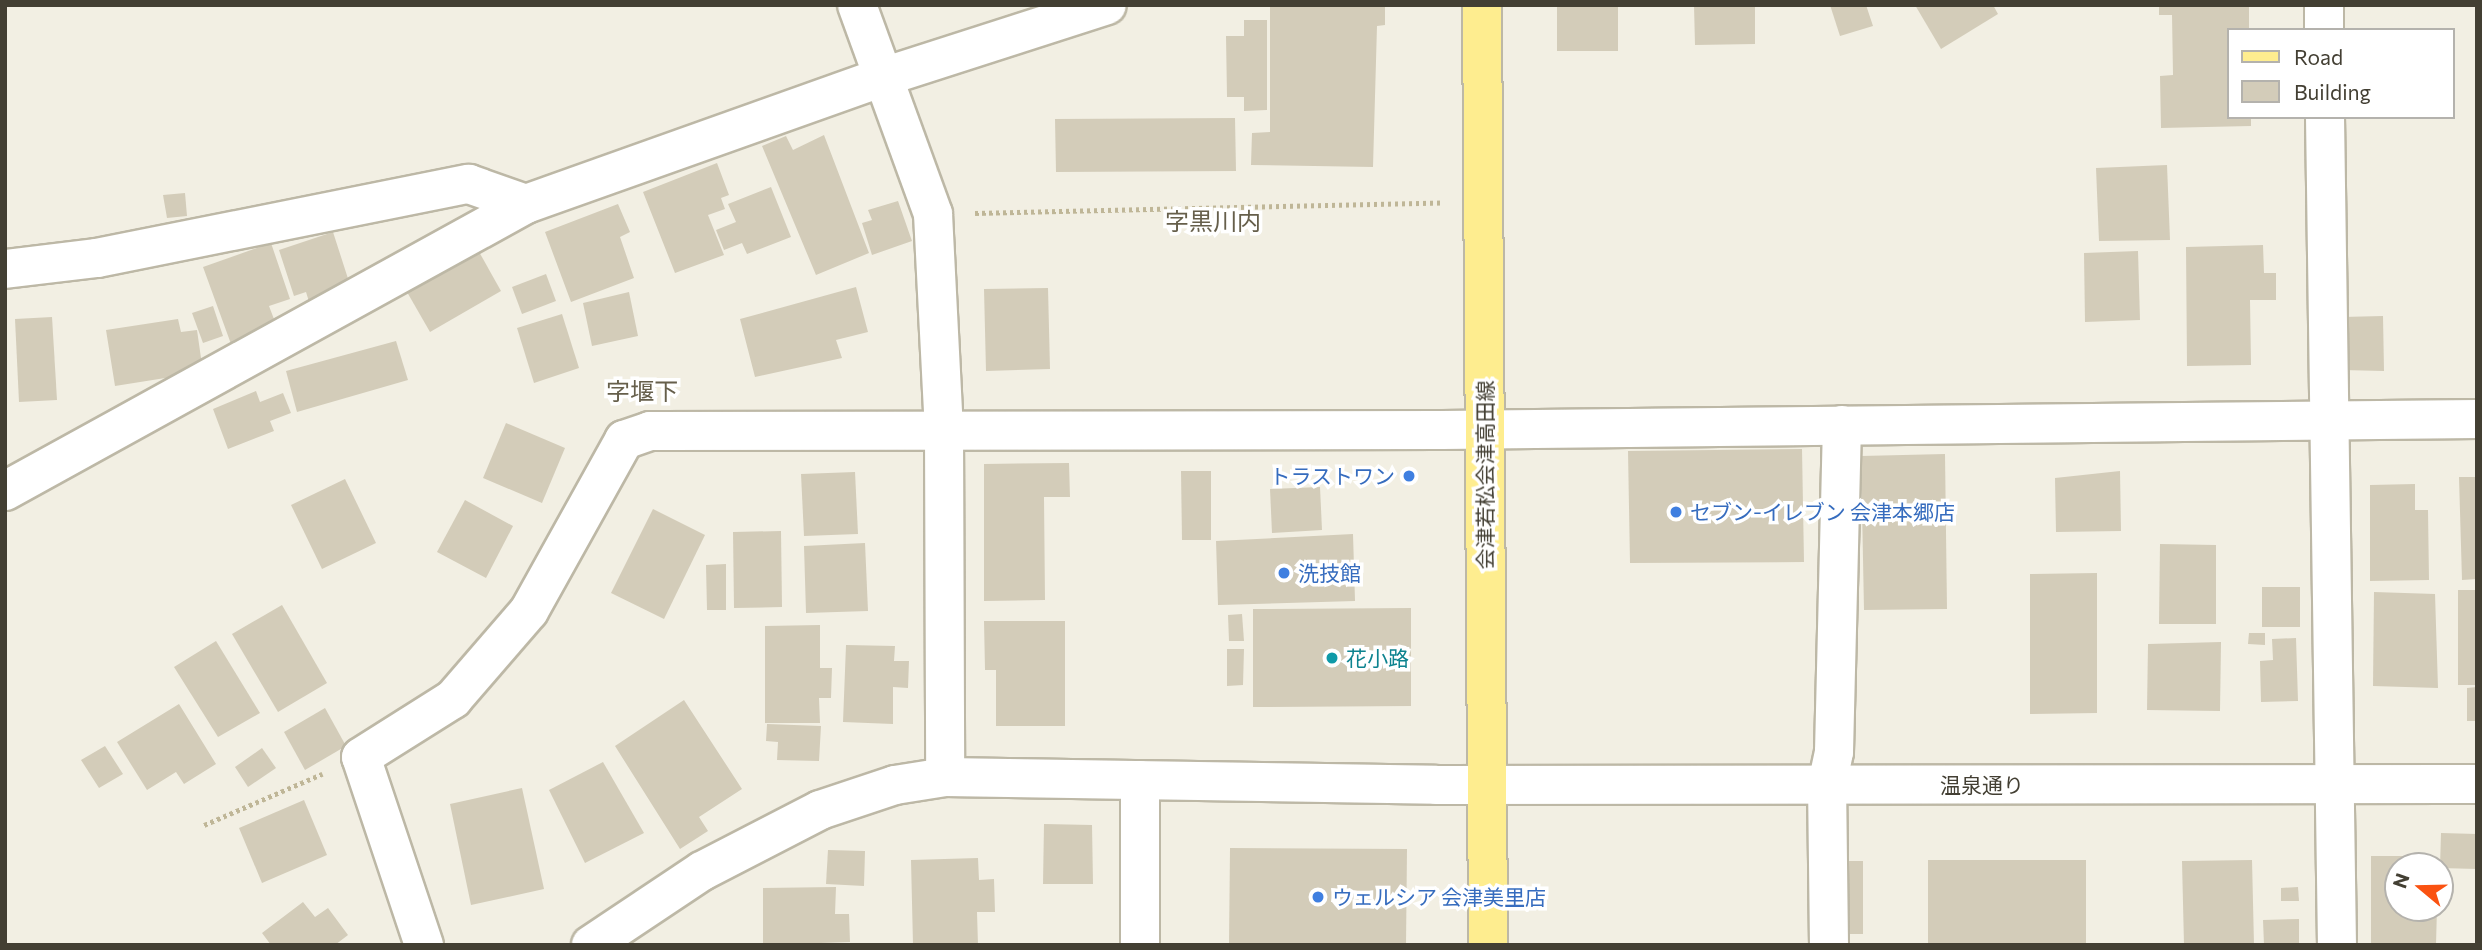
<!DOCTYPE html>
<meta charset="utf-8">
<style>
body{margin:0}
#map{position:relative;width:2482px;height:950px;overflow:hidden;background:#f2efe3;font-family:Commissioner,"Noto Sans JP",sans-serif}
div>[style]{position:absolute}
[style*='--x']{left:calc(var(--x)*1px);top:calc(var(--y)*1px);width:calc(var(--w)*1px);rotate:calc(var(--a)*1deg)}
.building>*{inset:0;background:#d3ccb9}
.path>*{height:4.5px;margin-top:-2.25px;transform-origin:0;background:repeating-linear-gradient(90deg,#bfb697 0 3.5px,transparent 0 7px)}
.roads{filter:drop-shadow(2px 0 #bdb8a6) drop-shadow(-2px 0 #bdb8a6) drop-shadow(0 2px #bdb8a6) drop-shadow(0 -2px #bdb8a6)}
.minor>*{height:38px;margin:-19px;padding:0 19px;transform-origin:19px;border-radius:19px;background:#fff}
.major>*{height:38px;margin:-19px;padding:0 19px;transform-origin:19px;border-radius:19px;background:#feed8f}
.dots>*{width:19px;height:19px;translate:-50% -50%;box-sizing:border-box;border:4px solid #fff;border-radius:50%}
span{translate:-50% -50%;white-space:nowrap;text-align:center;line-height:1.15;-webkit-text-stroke:7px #fff;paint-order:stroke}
.street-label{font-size:21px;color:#433f33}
.shop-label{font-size:21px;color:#366cbe}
.right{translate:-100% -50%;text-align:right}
.left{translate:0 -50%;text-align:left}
.culture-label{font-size:21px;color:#0d838f}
.quarter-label{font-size:24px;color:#665f4b}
.frame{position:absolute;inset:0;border:7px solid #433f33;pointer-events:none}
.legend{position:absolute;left:2227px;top:28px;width:228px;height:91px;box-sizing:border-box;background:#fff;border:2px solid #b4b2ad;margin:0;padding:9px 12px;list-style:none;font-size:21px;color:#433f33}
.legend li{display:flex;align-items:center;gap:14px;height:35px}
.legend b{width:35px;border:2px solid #b4b2ad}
.north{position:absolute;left:2384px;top:852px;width:70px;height:70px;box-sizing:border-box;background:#fff;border:2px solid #b4b2ad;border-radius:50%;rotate:289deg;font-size:19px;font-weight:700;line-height:28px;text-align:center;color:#433f33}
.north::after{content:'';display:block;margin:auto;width:24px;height:32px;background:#fa5211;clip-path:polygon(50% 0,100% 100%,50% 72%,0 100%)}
</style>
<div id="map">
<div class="building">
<i style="clip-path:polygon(1270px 5px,1385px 5px,1385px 25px,1377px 26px,1373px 167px,1251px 165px,1252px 133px,1270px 132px)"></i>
<i style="clip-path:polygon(1557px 5px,1618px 5px,1618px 51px,1557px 51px)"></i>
<i style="clip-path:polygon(1694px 5px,1755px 5px,1755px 44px,1695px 45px)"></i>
<i style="clip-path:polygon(1830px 5px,1866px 5px,1873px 26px,1840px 36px)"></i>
<i style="clip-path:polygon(1915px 5px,1993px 5px,1998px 14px,1941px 49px)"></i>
<i style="clip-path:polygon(2159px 5px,2249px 5px,2249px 30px,2228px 30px,2228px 117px,2251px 117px,2251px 126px,2161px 128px,2160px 76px,2173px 75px,2172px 15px,2159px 15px)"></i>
<i style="clip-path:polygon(1244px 20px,1267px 20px,1267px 110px,1244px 111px,1244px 97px,1227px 97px,1226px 36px,1244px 36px)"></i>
<i style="clip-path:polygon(1235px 118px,1236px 171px,1056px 172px,1055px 119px)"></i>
<i style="clip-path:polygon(824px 135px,869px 253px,816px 275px,762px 146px,786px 136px,793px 150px)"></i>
<i style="clip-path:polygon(717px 163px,729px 195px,721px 198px,725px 209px,708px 215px,724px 255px,675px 273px,643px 192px)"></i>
<i style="clip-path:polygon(2167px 165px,2170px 240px,2099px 241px,2096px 168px)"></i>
<i style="clip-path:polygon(771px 187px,791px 237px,747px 254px,742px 243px,724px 250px,716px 230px,736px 222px,728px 204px)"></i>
<i style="clip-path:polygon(185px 193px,187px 216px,167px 218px,163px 195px)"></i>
<i style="clip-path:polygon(898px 201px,912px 241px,872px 255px,862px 223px,872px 220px,868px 210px)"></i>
<i style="clip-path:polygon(618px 204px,630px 232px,620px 237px,634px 278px,571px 302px,545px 232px)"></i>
<i style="clip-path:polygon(333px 232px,352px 291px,310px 305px,306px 292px,294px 296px,279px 250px)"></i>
<i style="clip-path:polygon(271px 243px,290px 299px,269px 306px,277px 327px,231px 344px,203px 267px)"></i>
<i style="clip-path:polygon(2263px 245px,2264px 273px,2276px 273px,2276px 300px,2250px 300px,2251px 365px,2187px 366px,2186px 247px)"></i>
<i style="clip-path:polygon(478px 250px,501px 291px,430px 332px,407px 292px)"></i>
<i style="clip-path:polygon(2138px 251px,2140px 320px,2085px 322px,2084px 253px)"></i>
<i style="clip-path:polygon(546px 274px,556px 301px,522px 314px,512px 287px)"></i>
<i style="clip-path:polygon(856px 287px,868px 332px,836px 340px,842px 358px,755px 377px,740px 319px)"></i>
<i style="clip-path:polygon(1048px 288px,1050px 369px,986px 371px,984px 289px)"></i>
<i style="clip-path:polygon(629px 292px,638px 336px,592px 346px,583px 303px)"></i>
<i style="clip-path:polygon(213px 306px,223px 336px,203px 343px,192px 313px)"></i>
<i style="clip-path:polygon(562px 314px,579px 368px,534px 383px,517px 328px)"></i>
<i style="clip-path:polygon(2383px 316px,2384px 371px,2342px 370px,2342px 317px)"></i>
<i style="clip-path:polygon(52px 317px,57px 400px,19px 402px,15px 319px)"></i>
<i style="clip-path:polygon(178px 319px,181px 332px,197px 330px,203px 372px,115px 386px,106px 330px)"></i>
<i style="clip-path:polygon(396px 341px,408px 380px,297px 412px,286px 371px)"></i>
<i style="clip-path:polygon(256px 391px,260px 402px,283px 393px,291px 413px,270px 421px,274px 431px,228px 449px,213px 409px)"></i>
<i style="clip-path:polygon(506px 423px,565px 448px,542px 503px,483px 478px)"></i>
<i style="clip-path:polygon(1802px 449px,1804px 562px,1630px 563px,1628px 451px)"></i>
<i style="clip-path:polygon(1945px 454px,1947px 609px,1864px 610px,1861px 456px)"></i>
<i style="clip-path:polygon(1069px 463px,1070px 497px,1044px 497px,1045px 600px,984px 601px,984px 464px)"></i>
<i style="clip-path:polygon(1181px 471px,1211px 471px,1211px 540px,1182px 540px)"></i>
<i style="clip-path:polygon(2120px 471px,2121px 531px,2056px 532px,2055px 478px)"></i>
<i style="clip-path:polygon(855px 472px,858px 534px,804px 536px,801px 474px)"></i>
<i style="clip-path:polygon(2459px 477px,2477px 477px,2477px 579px,2462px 580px)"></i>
<i style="clip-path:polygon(345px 479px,376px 543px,322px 569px,291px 505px)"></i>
<i style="clip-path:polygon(2415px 484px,2415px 510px,2428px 510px,2429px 580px,2370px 581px,2370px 485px)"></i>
<i style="clip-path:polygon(1320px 487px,1322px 530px,1272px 533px,1270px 489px)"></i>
<i style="clip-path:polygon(465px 500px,513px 526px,486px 578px,437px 552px)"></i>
<i style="clip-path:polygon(653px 509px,705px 535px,664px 619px,611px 593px)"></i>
<i style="clip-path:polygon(781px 531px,782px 607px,734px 608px,733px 532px)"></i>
<i style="clip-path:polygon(1353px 534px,1355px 601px,1218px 605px,1216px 541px)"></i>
<i style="clip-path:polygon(865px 543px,868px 611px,806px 613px,804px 546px)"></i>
<i style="clip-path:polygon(2160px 544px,2216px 545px,2216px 624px,2159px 624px)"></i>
<i style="clip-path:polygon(726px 564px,726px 610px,707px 610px,706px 565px)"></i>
<i style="clip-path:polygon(2097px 573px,2097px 713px,2030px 714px,2030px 574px)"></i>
<i style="clip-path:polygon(2262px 587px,2300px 587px,2300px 627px,2262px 627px)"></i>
<i style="clip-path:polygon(2458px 590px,2477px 590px,2477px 685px,2458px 685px)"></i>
<i style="clip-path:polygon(2374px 592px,2435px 594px,2438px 688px,2373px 686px)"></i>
<i style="clip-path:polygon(282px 605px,327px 683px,278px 712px,232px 634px)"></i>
<i style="clip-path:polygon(1411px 608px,1411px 706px,1253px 707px,1253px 609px)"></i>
<i style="clip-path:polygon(1242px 614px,1244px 641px,1229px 641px,1228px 615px)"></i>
<i style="clip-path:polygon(984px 621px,1065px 621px,1065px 726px,996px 726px,996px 670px,985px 670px)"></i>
<i style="clip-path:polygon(820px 625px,820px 668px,832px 668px,831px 698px,819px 698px,820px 723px,765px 723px,765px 626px)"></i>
<i style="clip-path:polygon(2249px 633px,2265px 633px,2265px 645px,2248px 644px)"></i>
<i style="clip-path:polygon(2296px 638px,2298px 701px,2261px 702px,2260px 661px,2273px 660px,2272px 639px)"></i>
<i style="clip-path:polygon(216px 641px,260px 713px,218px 737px,174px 667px)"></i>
<i style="clip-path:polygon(2221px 642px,2220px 711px,2147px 710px,2148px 644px)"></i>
<i style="clip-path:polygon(846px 645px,895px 646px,894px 661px,909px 661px,908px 688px,893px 687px,893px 724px,843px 722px)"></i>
<i style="clip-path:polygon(1227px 649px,1244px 649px,1243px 685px,1227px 686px)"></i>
<i style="clip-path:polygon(2477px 687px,2477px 721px,2467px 721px,2467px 688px)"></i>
<i style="clip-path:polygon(684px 700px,742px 789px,699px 817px,708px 831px,680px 849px,615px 746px)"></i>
<i style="clip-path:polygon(179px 704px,216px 764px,184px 784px,176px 772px,147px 790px,117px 742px)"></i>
<i style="clip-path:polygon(325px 708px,346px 746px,305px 770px,284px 732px)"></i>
<i style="clip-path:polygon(767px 724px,821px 726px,819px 761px,777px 760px,778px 742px,766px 741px)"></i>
<i style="clip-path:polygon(105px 746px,123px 774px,99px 788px,81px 760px)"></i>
<i style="clip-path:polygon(262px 748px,276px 768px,248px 787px,235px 767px)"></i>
<i style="clip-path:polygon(603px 762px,644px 833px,585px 863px,549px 790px)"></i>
<i style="clip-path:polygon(522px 788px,544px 889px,471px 905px,450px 804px)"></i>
<i style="clip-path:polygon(304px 800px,327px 855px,262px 883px,239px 828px)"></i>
<i style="clip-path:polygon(1044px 824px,1092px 825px,1093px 884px,1043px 884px)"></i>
<i style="clip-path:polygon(2441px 833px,2477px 834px,2477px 869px,2440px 868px)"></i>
<i style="clip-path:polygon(1230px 848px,1407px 849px,1406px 945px,1229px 945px)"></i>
<i style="clip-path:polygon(828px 850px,865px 851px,864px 886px,826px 884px)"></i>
<i style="clip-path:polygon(2371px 856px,2414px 856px,2414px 866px,2398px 866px,2398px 908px,2437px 908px,2436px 945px,2371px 945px)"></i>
<i style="clip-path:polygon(978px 858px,979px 880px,994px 879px,995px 912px,977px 912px,978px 945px,913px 945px,911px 860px)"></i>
<i style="clip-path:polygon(1928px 860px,2086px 860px,2086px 945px,1928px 945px)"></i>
<i style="clip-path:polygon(2252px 860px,2254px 945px,2184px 945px,2182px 861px)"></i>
<i style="clip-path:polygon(1842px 861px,1863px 861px,1863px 934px,1843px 934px)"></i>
<i style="clip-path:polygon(836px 887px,835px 914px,849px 914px,850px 942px,763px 945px,763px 888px)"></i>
<i style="clip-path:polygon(2298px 887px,2299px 901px,2281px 901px,2281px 888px)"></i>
<i style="clip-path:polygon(303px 902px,315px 917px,328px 908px,348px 935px,335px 945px,271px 945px,262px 933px)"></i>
<i style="clip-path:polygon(2299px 919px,2299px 945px,2264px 945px,2263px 920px)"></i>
</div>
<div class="path">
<i style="--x:975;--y:213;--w:468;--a:-1.3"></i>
<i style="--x:204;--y:825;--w:129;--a:-23.4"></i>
</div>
<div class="roads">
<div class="minor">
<i style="--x:857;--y:5;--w:222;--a:70"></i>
<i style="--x:933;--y:214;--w:216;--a:87.1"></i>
<i style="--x:944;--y:430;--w:347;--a:89.8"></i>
<i style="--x:2324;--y:5;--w:25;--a:90"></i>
<i style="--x:2325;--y:117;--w:828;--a:89.17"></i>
<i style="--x:5;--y:269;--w:93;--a:-6.8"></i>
<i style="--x:97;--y:258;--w:379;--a:-11.3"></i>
<i style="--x:469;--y:184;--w:60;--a:19.3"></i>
<i style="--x:5;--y:491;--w:595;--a:-28.85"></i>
<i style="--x:526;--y:204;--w:376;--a:-19.6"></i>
<i style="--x:880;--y:78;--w:238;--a:-17.8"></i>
<i style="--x:1140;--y:780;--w:165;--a:90"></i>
<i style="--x:424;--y:945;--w:198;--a:-108.5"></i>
<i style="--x:361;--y:757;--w:109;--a:-32.2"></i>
<i style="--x:453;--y:699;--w:116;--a:-49.2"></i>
<i style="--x:529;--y:611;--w:196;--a:-60.9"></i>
<i style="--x:624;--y:440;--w:28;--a:-19"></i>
<i style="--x:650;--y:431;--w:792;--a:-0.07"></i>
<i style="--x:1442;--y:430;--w:1035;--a:-0.61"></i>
<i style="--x:591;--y:945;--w:133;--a:-33.7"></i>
<i style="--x:702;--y:871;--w:133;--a:-27.3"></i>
<i style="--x:820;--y:810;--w:79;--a:-18.4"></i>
<i style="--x:895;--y:785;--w:51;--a:-9.1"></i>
<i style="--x:945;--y:777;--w:491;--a:0.9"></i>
<i style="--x:1436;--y:785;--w:1041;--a:-0.06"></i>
<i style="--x:1829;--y:945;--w:160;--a:-90.7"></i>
<i style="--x:1827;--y:785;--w:34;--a:-78"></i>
<i style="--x:1834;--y:752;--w:327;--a:-88.6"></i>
</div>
<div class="major">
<i style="--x:1482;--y:5;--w:940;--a:89.63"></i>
</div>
</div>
<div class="dots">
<i style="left:1409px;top:476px;background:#3f7fe0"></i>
<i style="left:1676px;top:512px;background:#3f7fe0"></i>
<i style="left:1284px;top:573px;background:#3f7fe0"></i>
<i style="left:1332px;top:658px;background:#0f9aa8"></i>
<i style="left:1318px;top:897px;background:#3f7fe0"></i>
</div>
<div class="street-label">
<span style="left:1485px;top:475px;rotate:-90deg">会津若松会津高田線</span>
<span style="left:1982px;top:785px">温泉通り</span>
</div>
<div class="shop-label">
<span class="right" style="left:1395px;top:476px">トラストワン</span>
<span class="left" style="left:1690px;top:512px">セブン-イレブン 会津本郷店</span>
<span class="left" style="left:1298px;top:573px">洗技館</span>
<span class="left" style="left:1332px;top:897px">ウェルシア 会津美里店</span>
</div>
<div class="culture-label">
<span class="left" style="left:1346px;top:658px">花小路</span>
</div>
<div class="quarter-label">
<span style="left:1213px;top:221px">字黒川内</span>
<span style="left:642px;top:391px">字堰下</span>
</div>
<div class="frame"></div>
<ul class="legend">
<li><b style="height:9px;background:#feed8f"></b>Road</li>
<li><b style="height:19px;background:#d3ccb9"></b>Building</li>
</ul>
<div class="north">N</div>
</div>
